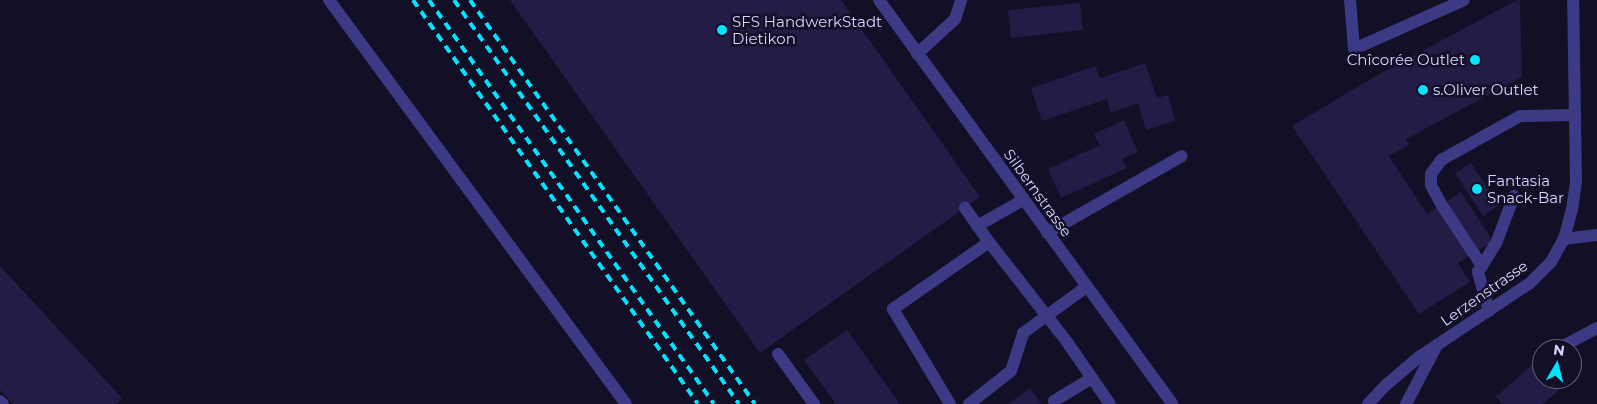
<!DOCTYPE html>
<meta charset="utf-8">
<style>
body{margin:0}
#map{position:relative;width:1597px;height:404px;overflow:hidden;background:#130f26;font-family:Montserrat,sans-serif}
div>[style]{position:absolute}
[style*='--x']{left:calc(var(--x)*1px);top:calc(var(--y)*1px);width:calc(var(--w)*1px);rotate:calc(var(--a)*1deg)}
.building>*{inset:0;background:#241b47}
.service>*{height:12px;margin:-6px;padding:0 6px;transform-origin:6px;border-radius:6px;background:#3d3a85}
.minor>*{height:12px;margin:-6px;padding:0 6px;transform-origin:6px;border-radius:6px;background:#3d3a85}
.tertiary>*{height:12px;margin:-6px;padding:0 6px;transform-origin:6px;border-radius:6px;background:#3d3a85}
.rail>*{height:4px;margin-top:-2px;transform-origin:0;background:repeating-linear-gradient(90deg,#00e5ff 0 8px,transparent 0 14px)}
.dots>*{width:14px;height:14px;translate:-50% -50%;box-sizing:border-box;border:2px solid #130f26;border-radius:50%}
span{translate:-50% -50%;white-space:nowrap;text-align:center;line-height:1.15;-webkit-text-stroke:5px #130f26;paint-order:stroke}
.poi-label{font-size:15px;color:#d9d4ff}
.left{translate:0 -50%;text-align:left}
.right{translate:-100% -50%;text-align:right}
.street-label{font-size:15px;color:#d9d4ff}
.north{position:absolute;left:1532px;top:339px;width:50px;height:50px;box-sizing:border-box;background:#130f26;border:1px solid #625e7d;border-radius:50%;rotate:8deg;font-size:14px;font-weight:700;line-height:20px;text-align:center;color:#d9d4ff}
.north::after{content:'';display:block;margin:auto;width:18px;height:22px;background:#00e5ff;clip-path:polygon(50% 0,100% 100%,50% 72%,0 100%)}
</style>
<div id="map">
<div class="building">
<i style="clip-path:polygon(510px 0,841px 0,980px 197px,760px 353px)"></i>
<i style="clip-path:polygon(1517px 0,1520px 0,1522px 77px,1406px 139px,1409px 145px,1389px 156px,1427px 214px,1461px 192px,1493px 241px,1458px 263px,1470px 282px,1419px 314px,1292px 126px,1372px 78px)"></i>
<i style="clip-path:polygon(1080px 3px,1083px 30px,1011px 38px,1008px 10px)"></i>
<i style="clip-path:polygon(1145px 63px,1157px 98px,1168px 95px,1175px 121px,1146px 130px,1138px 103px,1111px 113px,1107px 99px,1042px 121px,1031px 88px,1095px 66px,1100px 78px)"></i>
<i style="clip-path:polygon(1124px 120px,1138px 152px,1122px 159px,1127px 168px,1061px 198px,1048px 169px,1100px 145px,1094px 134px)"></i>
<i style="clip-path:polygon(1471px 163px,1499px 205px,1483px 216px,1455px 173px)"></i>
<i style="clip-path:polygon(0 266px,122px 398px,116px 404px,13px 404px,0 390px)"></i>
<i style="clip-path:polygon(847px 330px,900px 404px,836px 404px,804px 360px)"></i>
<i style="clip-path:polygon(1539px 358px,1542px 362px,1542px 379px,1558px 379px,1564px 385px,1543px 404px,1503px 404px,1496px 397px)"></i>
<i style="clip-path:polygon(1030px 388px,1041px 404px,1008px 404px)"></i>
</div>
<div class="service">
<i style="--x:329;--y:0;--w:501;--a:53.68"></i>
<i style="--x:1350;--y:0;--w:49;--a:85.3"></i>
<i style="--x:1354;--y:49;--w:120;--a:-24"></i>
<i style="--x:977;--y:226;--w:53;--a:-29.5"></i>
<i style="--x:1047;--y:233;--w:155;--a:-29.7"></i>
<i style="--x:989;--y:242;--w:127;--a:52"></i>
<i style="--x:1067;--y:342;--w:75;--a:55.3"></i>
<i style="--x:1482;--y:266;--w:74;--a:-123.5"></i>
<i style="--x:1441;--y:204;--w:21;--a:-118"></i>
<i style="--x:1431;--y:185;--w:11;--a:-90"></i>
<i style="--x:1431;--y:174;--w:17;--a:-54"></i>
<i style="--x:1441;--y:160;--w:90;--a:-29.1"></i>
<i style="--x:1520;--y:116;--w:55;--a:-1"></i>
<i style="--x:1489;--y:311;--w:41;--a:-105.8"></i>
<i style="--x:1478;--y:272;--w:36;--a:-58"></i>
<i style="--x:1497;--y:241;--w:48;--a:-69.3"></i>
<i style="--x:1559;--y:348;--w:43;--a:-27.8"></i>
<i style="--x:778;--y:354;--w:62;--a:54.2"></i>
<i style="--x:0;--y:401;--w:4;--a:45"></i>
<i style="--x:1054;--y:401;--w:44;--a:-31.2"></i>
<i style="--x:950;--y:404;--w:111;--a:-121"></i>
<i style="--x:893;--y:309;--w:117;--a:-34.9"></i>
<i style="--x:989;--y:242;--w:42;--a:-125.2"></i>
<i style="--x:969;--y:404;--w:53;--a:-38.2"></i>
<i style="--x:1011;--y:371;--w:40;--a:-72"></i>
<i style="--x:1023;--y:333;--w:78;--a:-36.1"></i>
<i style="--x:1406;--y:404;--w:67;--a:-62.3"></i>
</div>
<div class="minor">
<i style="--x:917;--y:54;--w:52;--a:-42.6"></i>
<i style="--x:955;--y:19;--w:20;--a:-72"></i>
<i style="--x:1564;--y:239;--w:33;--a:-7"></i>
<i style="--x:1368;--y:404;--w:26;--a:-47"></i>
<i style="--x:1386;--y:385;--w:43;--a:-40.3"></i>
<i style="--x:1419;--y:357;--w:133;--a:-33.7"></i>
<i style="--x:1530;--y:283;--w:30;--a:-45"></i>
<i style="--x:1551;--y:262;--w:26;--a:-61"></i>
<i style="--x:1564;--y:239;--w:30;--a:-75"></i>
<i style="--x:1572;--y:210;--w:28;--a:-82"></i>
<i style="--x:1576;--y:182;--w:182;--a:-90.9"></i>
</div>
<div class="tertiary">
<i style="--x:879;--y:0;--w:499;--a:54"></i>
</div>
<div class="rail">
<i style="--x:413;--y:0;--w:494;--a:54.8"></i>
<i style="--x:429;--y:0;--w:494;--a:54.8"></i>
<i style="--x:454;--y:0;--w:494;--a:54.8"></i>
<i style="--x:470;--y:0;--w:494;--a:54.8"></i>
</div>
<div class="dots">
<i style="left:722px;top:30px;background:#00e5ff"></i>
<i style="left:1475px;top:60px;background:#00e5ff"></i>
<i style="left:1423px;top:90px;background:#00e5ff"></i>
<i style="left:1477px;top:189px;background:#00e5ff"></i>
</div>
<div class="poi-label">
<span class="left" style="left:732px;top:30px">SFS HandwerkStadt<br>Dietikon</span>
<span class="right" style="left:1465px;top:60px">Chîcorée Outlet</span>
<span class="left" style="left:1433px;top:90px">s.Oliver Outlet</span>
<span class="left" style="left:1487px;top:189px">Fantasia<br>Snack-Bar</span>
</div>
<div class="street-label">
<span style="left:1038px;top:193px;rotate:54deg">Silbernstrasse</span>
<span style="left:1484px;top:293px;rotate:-35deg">Lerzenstrasse</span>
</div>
<div class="north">N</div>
</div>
